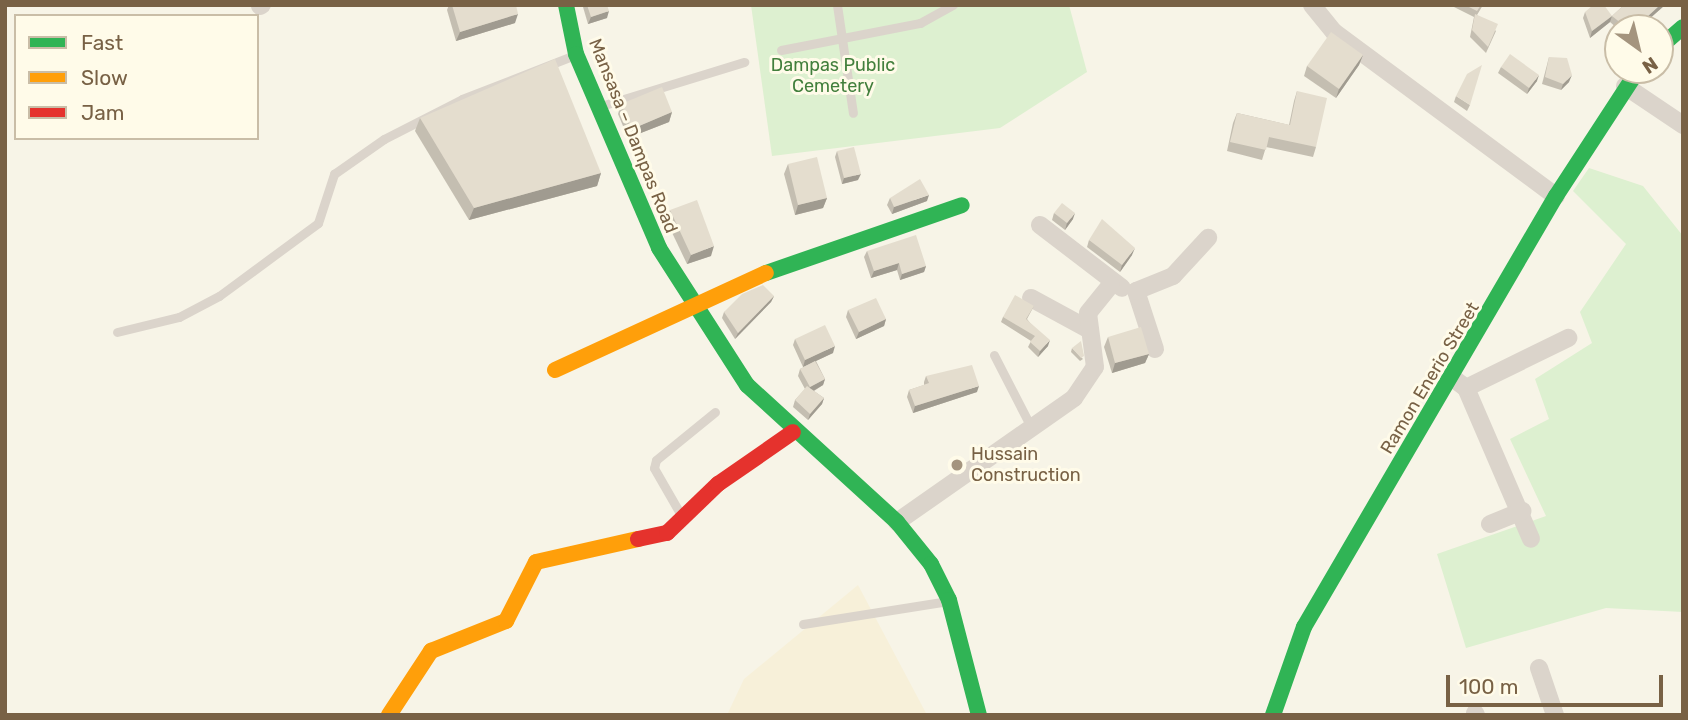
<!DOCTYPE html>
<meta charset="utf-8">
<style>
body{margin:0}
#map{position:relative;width:1688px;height:720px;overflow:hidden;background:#f7f4e7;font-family:Rubik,sans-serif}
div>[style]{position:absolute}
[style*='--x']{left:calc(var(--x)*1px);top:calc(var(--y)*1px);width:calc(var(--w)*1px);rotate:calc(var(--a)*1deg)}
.residential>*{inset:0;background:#f7f0d9}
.green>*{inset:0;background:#ddf0d0}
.lane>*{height:9px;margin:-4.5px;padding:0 4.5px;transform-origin:4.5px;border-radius:4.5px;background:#dbd4cb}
.street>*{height:18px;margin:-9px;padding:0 9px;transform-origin:9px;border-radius:9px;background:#dbd4cb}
.fast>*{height:16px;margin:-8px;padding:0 8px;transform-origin:8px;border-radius:8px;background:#30b455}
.slow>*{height:16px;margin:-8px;padding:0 8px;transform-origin:8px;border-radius:8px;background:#ff9f0a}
.jam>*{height:16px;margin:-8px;padding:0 8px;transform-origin:8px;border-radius:8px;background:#e5322d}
.wall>*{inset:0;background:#c4beb1}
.shaded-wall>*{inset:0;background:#a09b90}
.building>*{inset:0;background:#e4ddce}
.dots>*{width:19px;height:19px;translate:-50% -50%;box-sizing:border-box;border:4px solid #fffbe9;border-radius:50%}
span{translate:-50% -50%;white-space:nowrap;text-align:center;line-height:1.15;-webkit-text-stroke:6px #fffbe9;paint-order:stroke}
.park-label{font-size:18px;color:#427f3c}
.street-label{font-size:18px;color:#786145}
.poi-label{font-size:18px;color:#786145}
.left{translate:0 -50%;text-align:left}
.frame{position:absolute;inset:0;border:7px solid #786145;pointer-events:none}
.legend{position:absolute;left:14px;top:14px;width:245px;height:126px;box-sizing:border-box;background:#fffbe9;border:2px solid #c9bda7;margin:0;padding:9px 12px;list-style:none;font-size:21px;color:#786145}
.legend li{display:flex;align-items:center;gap:14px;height:35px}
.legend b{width:35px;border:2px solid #c9bda7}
.north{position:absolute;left:1604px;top:14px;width:70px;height:70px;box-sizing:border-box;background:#fffbe9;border:2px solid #c9bda7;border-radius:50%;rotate:146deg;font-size:19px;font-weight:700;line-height:28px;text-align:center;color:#786145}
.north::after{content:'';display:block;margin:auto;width:24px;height:32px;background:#a4947e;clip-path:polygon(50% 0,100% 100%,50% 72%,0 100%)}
.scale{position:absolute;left:1446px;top:675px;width:217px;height:32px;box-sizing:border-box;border:4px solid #786145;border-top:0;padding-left:9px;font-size:21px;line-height:24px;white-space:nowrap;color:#786145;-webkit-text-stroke:5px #fffbe9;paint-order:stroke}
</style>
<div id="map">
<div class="residential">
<i style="clip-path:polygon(858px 585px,927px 715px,727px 715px,744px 679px)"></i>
</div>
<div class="green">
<i style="clip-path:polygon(751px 5px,1069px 5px,1087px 72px,1000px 128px,772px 156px)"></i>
<i style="clip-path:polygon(1589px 168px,1643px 186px,1683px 236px,1683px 612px,1606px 608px,1466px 648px,1437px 554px,1546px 516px,1510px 439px,1549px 419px,1535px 379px,1592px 343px,1580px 312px,1626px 244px,1573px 191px)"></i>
</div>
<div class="lane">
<i style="--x:837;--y:5;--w:109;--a:81.6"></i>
<i style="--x:781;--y:50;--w:142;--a:-11"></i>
<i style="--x:920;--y:23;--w:38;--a:-29"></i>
<i style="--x:601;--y:106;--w:150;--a:-17.1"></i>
<i style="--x:117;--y:332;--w:64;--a:-13.6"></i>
<i style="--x:179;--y:317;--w:45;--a:-27.7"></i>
<i style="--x:219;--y:296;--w:123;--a:-36.4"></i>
<i style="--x:318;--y:223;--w:52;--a:-71.9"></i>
<i style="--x:334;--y:174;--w:61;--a:-35"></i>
<i style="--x:384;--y:139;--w:88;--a:-27.1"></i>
<i style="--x:462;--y:99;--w:121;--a:-21.3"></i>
<i style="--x:994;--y:355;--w:81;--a:62.8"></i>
<i style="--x:681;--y:515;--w:54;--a:-119.9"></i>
<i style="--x:654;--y:468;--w:8;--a:-76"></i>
<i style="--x:656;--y:460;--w:76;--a:-39.1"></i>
<i style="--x:803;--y:624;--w:147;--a:-9"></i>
</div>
<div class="street">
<i style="--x:1312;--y:5;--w:35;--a:51"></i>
<i style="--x:1334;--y:32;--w:276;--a:36.5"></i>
<i style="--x:260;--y:6;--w:2;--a:-27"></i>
<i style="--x:1625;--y:86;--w:70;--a:33.9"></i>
<i style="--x:1040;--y:225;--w:103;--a:37.5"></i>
<i style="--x:1031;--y:298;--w:67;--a:28.5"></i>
<i style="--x:1155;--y:349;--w:61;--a:-108.1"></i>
<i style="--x:1136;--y:291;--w:40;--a:-22"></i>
<i style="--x:1173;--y:276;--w:52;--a:-47.4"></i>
<i style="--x:1454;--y:379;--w:15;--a:37"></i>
<i style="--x:1466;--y:388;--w:164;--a:66.7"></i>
<i style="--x:1466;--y:388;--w:114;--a:-26.1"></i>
<i style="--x:897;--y:522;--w:216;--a:-35"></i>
<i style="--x:1074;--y:398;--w:37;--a:-56"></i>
<i style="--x:1095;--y:367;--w:54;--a:-97.4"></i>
<i style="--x:1088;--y:313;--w:36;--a:-51"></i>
<i style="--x:1490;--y:524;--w:35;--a:-22"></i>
<i style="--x:1539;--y:668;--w:50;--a:71.2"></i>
<i style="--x:1475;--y:713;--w:2;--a:63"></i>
</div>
<div class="fast">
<i style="--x:566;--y:5;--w:50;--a:78.5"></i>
<i style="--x:576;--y:54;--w:211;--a:66.8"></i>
<i style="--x:659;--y:248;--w:163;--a:57.3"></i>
<i style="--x:747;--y:385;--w:203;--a:42.4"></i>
<i style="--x:897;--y:522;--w:54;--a:51"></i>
<i style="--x:931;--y:564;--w:40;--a:63.4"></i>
<i style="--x:949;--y:600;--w:119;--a:75.4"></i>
<i style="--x:1660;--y:47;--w:30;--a:-41"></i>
<i style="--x:766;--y:273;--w:207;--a:-19.1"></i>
<i style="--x:1273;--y:715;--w:93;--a:-70.6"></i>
<i style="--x:1304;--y:627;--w:499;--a:-59.7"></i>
<i style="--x:1556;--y:196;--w:150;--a:-56.9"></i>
</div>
<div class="slow">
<i style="--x:555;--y:370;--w:232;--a:-24.7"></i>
<i style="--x:389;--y:715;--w:77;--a:-56.7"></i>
<i style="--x:431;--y:651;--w:81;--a:-21.8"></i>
<i style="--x:506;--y:621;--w:66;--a:-63"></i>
<i style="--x:536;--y:562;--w:105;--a:-12.7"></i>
</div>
<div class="jam">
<i style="--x:638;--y:539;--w:30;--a:-12"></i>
<i style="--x:667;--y:533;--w:71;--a:-43.9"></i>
<i style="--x:718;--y:484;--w:91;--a:-34.7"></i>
</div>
<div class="wall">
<i style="clip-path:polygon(449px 5px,516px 5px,515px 23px,456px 41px,447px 10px)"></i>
<i style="clip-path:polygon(583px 5px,607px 5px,607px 18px,588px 24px,583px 7px)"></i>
<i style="clip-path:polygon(1450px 5px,1483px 5px,1477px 15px,1496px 31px,1486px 53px,1470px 37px,1474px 17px)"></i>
<i style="clip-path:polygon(1624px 5px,1665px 5px,1639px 28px,1618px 28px,1618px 29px,1610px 22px,1590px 38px,1583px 18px,1585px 12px,1612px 16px)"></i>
<i style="clip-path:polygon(1363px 55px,1359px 65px,1336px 98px,1304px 76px,1307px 66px)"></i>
<i style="clip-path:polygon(1549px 57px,1569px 82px,1561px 90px,1542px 84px)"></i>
<i style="clip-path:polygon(1501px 67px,1537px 81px,1527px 94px,1498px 73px)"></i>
<i style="clip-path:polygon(1297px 91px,1316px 147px,1313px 157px,1266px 147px,1262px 160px,1227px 151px,1233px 123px,1237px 113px,1289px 125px,1294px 101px)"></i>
<i style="clip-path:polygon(1456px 96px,1470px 105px,1467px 111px,1454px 102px)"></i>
<i style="clip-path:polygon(621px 104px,672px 112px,669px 122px,628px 138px,618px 114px)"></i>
<i style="clip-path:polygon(420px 118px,601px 173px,597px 186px,469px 220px,415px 131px)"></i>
<i style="clip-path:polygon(837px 151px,858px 180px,842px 184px,835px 157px)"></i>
<i style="clip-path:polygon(788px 164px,827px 198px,823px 208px,795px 215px,784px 174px)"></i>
<i style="clip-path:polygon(890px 198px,927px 201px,892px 214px,887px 205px)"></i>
<i style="clip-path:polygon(670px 210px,711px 256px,687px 264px,666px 220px)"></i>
<i style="clip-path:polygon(1054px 213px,1073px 219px,1065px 230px,1052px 220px)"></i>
<i style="clip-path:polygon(1089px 240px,1132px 255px,1120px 272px,1087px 247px)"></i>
<i style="clip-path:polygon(867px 251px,926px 266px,924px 272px,900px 280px,897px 270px,871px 278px,864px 257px)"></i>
<i style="clip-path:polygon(774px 296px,771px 302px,735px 339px,722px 318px,724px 312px)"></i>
<i style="clip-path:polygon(1034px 306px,1027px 319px,1048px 346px,1038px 357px,1028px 347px,1031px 341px,1001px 322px,1003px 317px)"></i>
<i style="clip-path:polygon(848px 310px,886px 319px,884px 326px,856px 339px,846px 317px)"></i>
<i style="clip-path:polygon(1108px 337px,1149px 354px,1145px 363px,1112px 373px,1104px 347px)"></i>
<i style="clip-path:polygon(795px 339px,833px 353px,816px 361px,825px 379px,823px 385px,814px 391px,824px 398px,822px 404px,808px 420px,793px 407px,795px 400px,805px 389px,798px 376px,800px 369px,812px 363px,803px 367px,793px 345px)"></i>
<i style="clip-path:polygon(1072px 348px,1083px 359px,1080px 361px,1071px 352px)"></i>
<i style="clip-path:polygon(926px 376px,977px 392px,913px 413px,907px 397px,909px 390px,924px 385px,924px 382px)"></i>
</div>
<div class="shaded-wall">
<i style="clip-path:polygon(1660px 5px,1665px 5px,1639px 28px,1635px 28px)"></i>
<i style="clip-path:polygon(609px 11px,607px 18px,588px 24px,591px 17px)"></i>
<i style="clip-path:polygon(518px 14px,515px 23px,456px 41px,460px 32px)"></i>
<i style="clip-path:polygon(1612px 16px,1610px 22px,1590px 38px,1592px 31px)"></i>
<i style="clip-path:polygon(1363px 55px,1359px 65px,1336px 98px,1339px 89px)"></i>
<i style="clip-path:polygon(1539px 75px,1537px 81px,1527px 94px,1529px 88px)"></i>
<i style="clip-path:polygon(1572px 75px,1569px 82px,1561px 90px,1563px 84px)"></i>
<i style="clip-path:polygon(672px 112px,669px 122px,628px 138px,632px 129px)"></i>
<i style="clip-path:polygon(601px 173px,597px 186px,469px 220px,474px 208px)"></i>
<i style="clip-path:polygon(861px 174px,858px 180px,842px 184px,844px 178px)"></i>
<i style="clip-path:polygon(929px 195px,927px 201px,892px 214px,894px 207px)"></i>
<i style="clip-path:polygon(827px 198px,823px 208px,795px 215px,798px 205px)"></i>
<i style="clip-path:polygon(1075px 213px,1073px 219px,1065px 230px,1067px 223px)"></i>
<i style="clip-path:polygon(714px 246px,711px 256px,687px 264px,691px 255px)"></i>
<i style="clip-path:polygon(1135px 248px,1132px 255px,1120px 272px,1122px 265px)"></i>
<i style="clip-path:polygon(899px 263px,897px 270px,871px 278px,874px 271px)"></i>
<i style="clip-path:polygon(926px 266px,924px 272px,900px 280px,902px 274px)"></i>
<i style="clip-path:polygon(774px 296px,771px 302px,735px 339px,738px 333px)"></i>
<i style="clip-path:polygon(886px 319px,884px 326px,856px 339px,859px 332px)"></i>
<i style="clip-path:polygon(1050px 340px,1048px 346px,1038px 357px,1040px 351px)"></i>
<i style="clip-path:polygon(835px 346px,833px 353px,803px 367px,805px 360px)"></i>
<i style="clip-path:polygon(1149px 354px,1145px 363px,1112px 373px,1115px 363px)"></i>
<i style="clip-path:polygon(825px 379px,823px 385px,808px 394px,810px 387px)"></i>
<i style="clip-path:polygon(979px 386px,977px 392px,913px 413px,915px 406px)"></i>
<i style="clip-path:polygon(824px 398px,822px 404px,808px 420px,810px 414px)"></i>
</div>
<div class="building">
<i style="clip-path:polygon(452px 5px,516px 5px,518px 14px,460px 32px)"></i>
<i style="clip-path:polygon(587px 5px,607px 5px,609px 11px,591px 17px)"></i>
<i style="clip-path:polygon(1465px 5px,1481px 5px,1477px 11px)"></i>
<i style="clip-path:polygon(1593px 5px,1604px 5px,1612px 16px,1592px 31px,1585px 12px)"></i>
<i style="clip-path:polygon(1624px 5px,1660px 5px,1635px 28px,1627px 28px,1612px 16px)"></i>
<i style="clip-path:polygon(1475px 14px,1498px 24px,1488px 47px,1472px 30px)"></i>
<i style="clip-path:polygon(1331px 32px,1363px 55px,1339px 89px,1307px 66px)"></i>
<i style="clip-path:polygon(1510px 54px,1539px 75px,1529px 88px,1501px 67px)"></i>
<i style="clip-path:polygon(1549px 57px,1567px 58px,1572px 75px,1563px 84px,1545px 77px)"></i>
<i style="clip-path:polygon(555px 59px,601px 173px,474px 208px,420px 118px)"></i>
<i style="clip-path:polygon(1482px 65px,1470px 105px,1456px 96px,1467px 74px)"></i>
<i style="clip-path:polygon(662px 87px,672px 112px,632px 129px,621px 104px)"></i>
<i style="clip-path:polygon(1297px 91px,1327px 98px,1316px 147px,1269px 137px,1266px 150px,1230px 142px,1237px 113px,1290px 125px)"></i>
<i style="clip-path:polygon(854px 147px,861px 174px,844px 178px,837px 151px)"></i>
<i style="clip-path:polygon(817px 157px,827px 198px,798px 205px,788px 164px)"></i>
<i style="clip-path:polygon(920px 179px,929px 195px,894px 207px,890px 198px)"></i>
<i style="clip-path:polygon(697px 200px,714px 246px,691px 255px,670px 210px)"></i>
<i style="clip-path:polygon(1062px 203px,1075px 213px,1067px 223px,1054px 213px)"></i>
<i style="clip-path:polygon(1102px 219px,1135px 248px,1122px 265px,1089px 240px)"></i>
<i style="clip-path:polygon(916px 235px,926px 266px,902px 274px,899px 263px,874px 271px,867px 251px)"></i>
<i style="clip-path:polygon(763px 285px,774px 296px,738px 333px,724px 312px,742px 294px)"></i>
<i style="clip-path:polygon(1015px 295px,1034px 306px,1026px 319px,1050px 340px,1040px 351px,1030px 342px,1035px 336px,1003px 317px)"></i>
<i style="clip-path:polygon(876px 298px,886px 319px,859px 332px,848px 310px)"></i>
<i style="clip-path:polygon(825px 325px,835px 346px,805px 360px,795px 339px)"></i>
<i style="clip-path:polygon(1141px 327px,1149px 354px,1115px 363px,1108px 337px)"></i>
<i style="clip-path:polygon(1081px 341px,1084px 356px,1081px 358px,1072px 348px)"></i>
<i style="clip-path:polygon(815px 361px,825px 379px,810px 387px,800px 369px)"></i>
<i style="clip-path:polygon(972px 365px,979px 386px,915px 406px,909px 390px,929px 383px,926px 376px)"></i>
<i style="clip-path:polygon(807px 386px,824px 398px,810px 414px,795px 400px)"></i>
</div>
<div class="dots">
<i style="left:957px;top:465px;background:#a4947e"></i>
</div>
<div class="park-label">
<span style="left:833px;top:76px">Dampas Public<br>Cemetery</span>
</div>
<div class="street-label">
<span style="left:633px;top:136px;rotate:68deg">Mansasa – Dampas Road</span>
<span style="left:1430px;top:378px;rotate:-59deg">Ramon Enerio Street</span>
</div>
<div class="poi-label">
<span class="left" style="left:971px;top:465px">Hussain<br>Construction</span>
</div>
<div class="frame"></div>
<ul class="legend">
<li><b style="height:9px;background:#30b455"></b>Fast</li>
<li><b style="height:9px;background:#ff9f0a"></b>Slow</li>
<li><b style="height:9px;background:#e5322d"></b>Jam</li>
</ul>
<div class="north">N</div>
<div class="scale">100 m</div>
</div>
